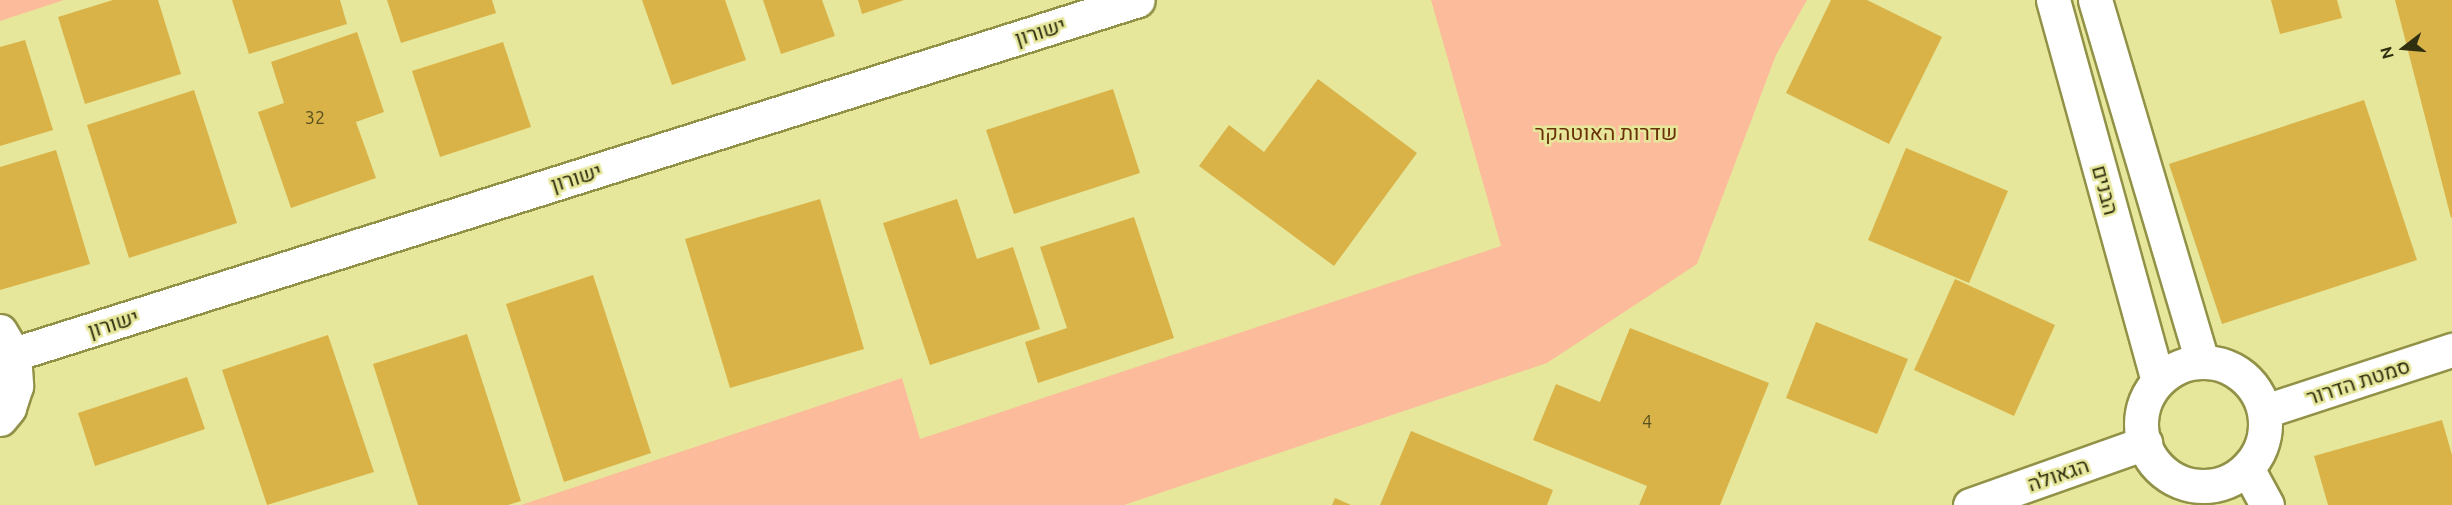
<!DOCTYPE html>
<meta charset="utf-8">
<style>
body{margin:0}
#map{position:relative;width:2452px;height:505px;overflow:hidden;background:#e6e79b;font-family:Ubuntu,Heebo,sans-serif}
div>[style]{position:absolute}
[style*='--x']{left:calc(var(--x)*1px);top:calc(var(--y)*1px);width:calc(var(--w)*1px);rotate:calc(var(--a)*1deg)}
.green>*{inset:0;background:#fcbc9b}
.building>*{inset:0;background:#dab348}
.roads{filter:drop-shadow(2px 0 #919147) drop-shadow(-2px 0 #919147) drop-shadow(0 2px #919147) drop-shadow(0 -2px #919147)}
.minor>*{height:33px;margin:-16.5px;padding:0 16.5px;transform-origin:16.5px;border-radius:16.5px;background:#fff}
.minor>.ring{margin:-16.5px;padding:0;box-sizing:content-box;background:none;border:33px solid #fff;border-radius:50%}
span{translate:-50% -50%;white-space:nowrap;text-align:center;line-height:1.15;-webkit-text-stroke:5px #e6e79b;paint-order:stroke}
.number-label{font-size:18px;color:#5a511f}
.number-label span{-webkit-text-stroke-width:0}
.street-label{font-size:21px;color:#303011}
.park-label{font-size:21px;color:#6a3008}
.north{position:absolute;left:2374px;top:18px;width:60px;height:60px;-webkit-text-stroke:4px #e6e79b;paint-order:stroke;rotate:254deg;font-size:16px;font-weight:700;line-height:24px;text-align:center;color:#303011}
.north::after{content:'';display:block;margin:auto;width:21px;height:27px;background:#303011;clip-path:polygon(50% 0,100% 100%,50% 72%,0 100%)}
</style>
<div id="map">
<div class="green">
<i style="clip-path:polygon(0 0,64px 0,0 21px)"></i>
<i style="clip-path:polygon(1431px 0,1807px 0,1776px 55px,1697px 264px,1547px 363px,1124px 505px,521px 505px,902px 378px,920px 439px,1501px 246px)"></i>
</div>
<div class="building">
<i style="clip-path:polygon(113px 0,158px 0,181px 74px,85px 104px,58px 17px)"></i>
<i style="clip-path:polygon(232px 0,340px 0,347px 24px,249px 54px)"></i>
<i style="clip-path:polygon(387px 0,492px 0,496px 13px,401px 43px)"></i>
<i style="clip-path:polygon(642px 0,725px 0,746px 60px,672px 85px)"></i>
<i style="clip-path:polygon(763px 0,822px 0,835px 36px,781px 54px)"></i>
<i style="clip-path:polygon(858px 0,904px 0,862px 14px)"></i>
<i style="clip-path:polygon(1831px 0,1867px 0,1942px 37px,1889px 144px,1786px 93px)"></i>
<i style="clip-path:polygon(2271px 0,2337px 0,2342px 18px,2280px 34px)"></i>
<i style="clip-path:polygon(2395px 0,2452px 0,2452px 217px,2451px 218px)"></i>
<i style="clip-path:polygon(357px 32px,384px 112px,356px 122px,376px 178px,291px 208px,258px 112px,284px 103px,271px 62px)"></i>
<i style="clip-path:polygon(25px 40px,53px 130px,0 146px,0 47px)"></i>
<i style="clip-path:polygon(503px 42px,531px 127px,440px 157px,412px 71px)"></i>
<i style="clip-path:polygon(1318px 79px,1417px 153px,1334px 266px,1199px 166px,1229px 125px,1264px 152px)"></i>
<i style="clip-path:polygon(1113px 89px,1140px 173px,1014px 214px,986px 130px)"></i>
<i style="clip-path:polygon(194px 90px,237px 223px,129px 258px,87px 125px)"></i>
<i style="clip-path:polygon(2364px 100px,2417px 260px,2222px 324px,2169px 164px)"></i>
<i style="clip-path:polygon(1906px 148px,2008px 191px,1969px 283px,1868px 240px)"></i>
<i style="clip-path:polygon(56px 150px,90px 264px,0 290px,0 167px)"></i>
<i style="clip-path:polygon(820px 199px,864px 349px,730px 388px,685px 239px)"></i>
<i style="clip-path:polygon(957px 199px,977px 259px,1013px 247px,1040px 329px,930px 365px,883px 223px)"></i>
<i style="clip-path:polygon(1134px 217px,1174px 338px,1038px 383px,1025px 342px,1067px 328px,1040px 247px)"></i>
<i style="clip-path:polygon(593px 275px,651px 453px,564px 482px,506px 304px)"></i>
<i style="clip-path:polygon(1955px 279px,2055px 325px,2014px 416px,1914px 370px)"></i>
<i style="clip-path:polygon(1816px 322px,1908px 359px,1877px 434px,1786px 398px)"></i>
<i style="clip-path:polygon(1630px 328px,1769px 383px,1720px 505px,1639px 505px,1647px 486px,1533px 440px,1556px 384px,1600px 402px)"></i>
<i style="clip-path:polygon(467px 334px,521px 501px,508px 505px,418px 505px,373px 364px)"></i>
<i style="clip-path:polygon(328px 335px,374px 472px,267px 505px,222px 370px)"></i>
<i style="clip-path:polygon(187px 377px,205px 429px,95px 466px,78px 413px)"></i>
<i style="clip-path:polygon(2442px 420px,2452px 455px,2452px 505px,2328px 505px,2314px 456px)"></i>
<i style="clip-path:polygon(1411px 431px,1553px 490px,1547px 505px,1380px 505px)"></i>
<i style="clip-path:polygon(1335px 498px,1351px 505px,1332px 505px)"></i>
</div>
<div class="roads">
<div class="minor">
<i style="--x:2053;--y:0;--w:395;--a:74.6"></i>
<i style="--x:2095;--y:0;--w:377;--a:73.5"></i>
<i style="--x:0;--y:331;--w:27;--a:59"></i>
<i style="--x:14;--y:354;--w:32;--a:86"></i>
<i style="--x:16;--y:386;--w:23;--a:108"></i>
<i style="--x:9;--y:408;--w:14;--a:129"></i>
<i style="--x:14;--y:354;--w:1178;--a:-17.48"></i>
<i class="ring" style="left:2141px;top:362px;width:91px;height:91px"></i>
<i style="--x:2265;--y:411;--w:197;--a:-18.1"></i>
<i style="--x:2247;--y:468;--w:42;--a:61.6"></i>
<i style="--x:1970;--y:505;--w:186;--a:-19.5"></i>
</div>
</div>
<div class="number-label">
<span style="left:315px;top:117px">32</span>
<span style="left:1647px;top:421px">4</span>
</div>
<div class="street-label">
<span style="left:1040px;top:31px;rotate:-17deg">ישורון</span>
<span style="left:576px;top:177px;rotate:-17deg">ישורון</span>
<span style="left:2106px;top:190px;rotate:75deg">הבנים</span>
<span style="left:113px;top:323px;rotate:-17deg">ישורון</span>
<span style="left:2358px;top:381px;rotate:-18deg">סמטת הדרור</span>
<span style="left:2058px;top:474px;rotate:-19deg">הגאולה</span>
</div>
<div class="park-label">
<span style="left:1606px;top:132px">שדרות האוטהקר</span>
</div>
<div class="north">N</div>
</div>
